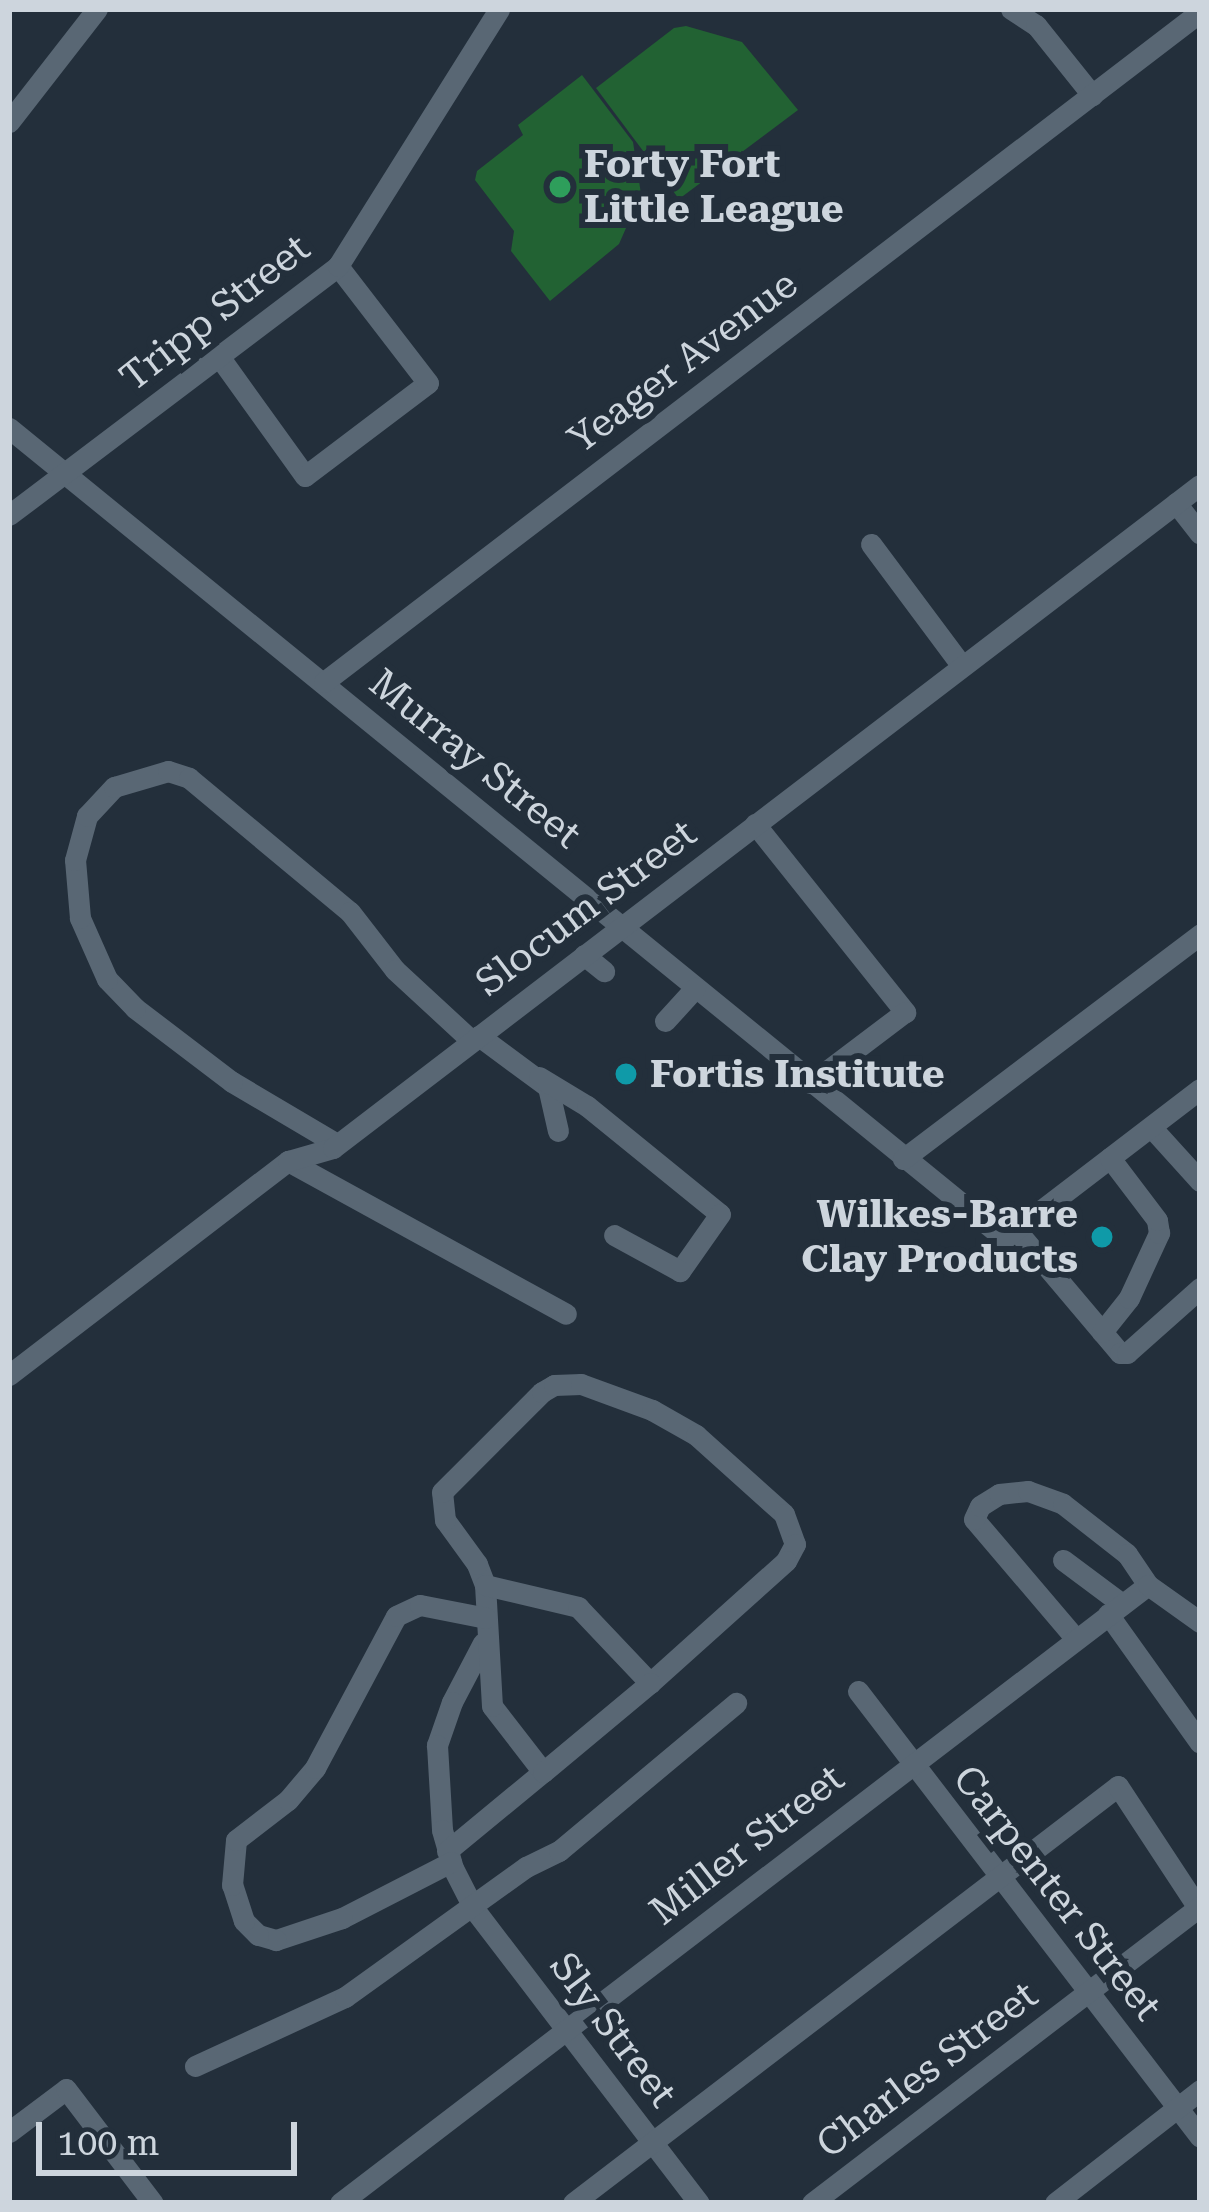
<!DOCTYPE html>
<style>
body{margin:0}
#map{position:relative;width:1209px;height:2212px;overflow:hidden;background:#232f3b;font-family:"Roboto Serif",serif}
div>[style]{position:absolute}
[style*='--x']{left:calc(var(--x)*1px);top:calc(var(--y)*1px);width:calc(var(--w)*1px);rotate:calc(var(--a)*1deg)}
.green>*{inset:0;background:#226233}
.minor>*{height:21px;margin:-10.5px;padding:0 10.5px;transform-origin:10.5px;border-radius:10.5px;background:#596774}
.dots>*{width:33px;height:33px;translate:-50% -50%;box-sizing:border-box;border:6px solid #232f3b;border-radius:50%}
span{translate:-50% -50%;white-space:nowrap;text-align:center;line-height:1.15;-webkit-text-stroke:12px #232f3b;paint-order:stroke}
.poi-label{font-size:39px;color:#cdd5dd;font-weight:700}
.left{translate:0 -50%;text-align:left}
.right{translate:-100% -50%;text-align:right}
.street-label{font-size:39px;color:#cdd5dd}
.frame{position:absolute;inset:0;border:12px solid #cdd5dd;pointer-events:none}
.scale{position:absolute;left:36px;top:2122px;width:261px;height:54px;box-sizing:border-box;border:6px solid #cdd5dd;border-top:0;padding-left:15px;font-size:36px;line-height:42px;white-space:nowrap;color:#cdd5dd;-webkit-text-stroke:9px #232f3b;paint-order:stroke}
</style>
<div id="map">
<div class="green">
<i style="clip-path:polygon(686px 26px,742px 42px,798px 110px,679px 199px,596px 88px,674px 28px)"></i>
<i style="clip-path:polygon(582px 75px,633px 142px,641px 194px,619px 244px,550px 301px,511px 251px,514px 231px,475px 180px,477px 171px,523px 135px,518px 125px)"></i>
</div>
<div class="minor">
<i style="--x:1011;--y:9;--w:30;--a:33"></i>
<i style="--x:1036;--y:25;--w:90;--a:51.3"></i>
<i style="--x:9;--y:122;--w:143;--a:-52.1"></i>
<i style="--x:218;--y:355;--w:149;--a:54.3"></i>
<i style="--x:305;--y:476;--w:154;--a:-37.1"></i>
<i style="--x:428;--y:383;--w:148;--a:-127.6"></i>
<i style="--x:9;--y:428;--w:1284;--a:39.15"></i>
<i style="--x:1176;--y:503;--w:39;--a:52"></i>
<i style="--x:9;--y:515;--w:413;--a:-37.1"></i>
<i style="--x:338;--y:266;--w:303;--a:-57.9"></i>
<i style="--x:871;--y:544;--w:152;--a:53.3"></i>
<i style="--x:324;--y:682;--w:1103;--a:-37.41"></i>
<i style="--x:755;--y:824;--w:241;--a:51.4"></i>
<i style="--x:905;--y:1012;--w:118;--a:142.9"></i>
<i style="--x:584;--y:955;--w:26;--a:39"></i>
<i style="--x:665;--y:1021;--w:45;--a:-47.7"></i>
<i style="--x:479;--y:1036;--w:86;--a:36.5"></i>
<i style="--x:548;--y:1087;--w:45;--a:77.2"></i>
<i style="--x:539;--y:1077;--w:56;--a:31.1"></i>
<i style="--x:587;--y:1106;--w:171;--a:39.1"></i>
<i style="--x:720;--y:1214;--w:70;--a:125.1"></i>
<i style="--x:680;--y:1271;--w:75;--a:-151.4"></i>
<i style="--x:1151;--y:1127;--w:73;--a:47.8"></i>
<i style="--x:337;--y:1144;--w:122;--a:-149.4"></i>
<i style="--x:232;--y:1082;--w:122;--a:-142.7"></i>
<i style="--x:135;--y:1008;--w:40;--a:-134"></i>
<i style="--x:107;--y:979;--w:67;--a:-113.9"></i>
<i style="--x:80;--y:918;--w:58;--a:-94.9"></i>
<i style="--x:75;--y:860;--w:46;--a:-74.7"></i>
<i style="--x:87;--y:816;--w:40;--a:-47"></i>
<i style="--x:114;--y:787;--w:56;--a:-16.5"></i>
<i style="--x:168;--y:771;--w:22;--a:18"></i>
<i style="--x:189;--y:778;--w:209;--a:39.8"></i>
<i style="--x:350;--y:912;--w:73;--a:52.2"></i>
<i style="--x:395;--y:970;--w:105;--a:42.7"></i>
<i style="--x:903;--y:1159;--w:373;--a:-37.1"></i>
<i style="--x:288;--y:1161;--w:317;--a:28.8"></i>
<i style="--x:1016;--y:1230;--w:161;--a:49.8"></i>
<i style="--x:1120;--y:1353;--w:7;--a:0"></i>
<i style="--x:1127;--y:1353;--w:98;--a:-41.7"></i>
<i style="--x:1005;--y:1238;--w:245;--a:-37.4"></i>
<i style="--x:1102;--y:1332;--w:43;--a:-51.5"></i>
<i style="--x:1129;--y:1298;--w:72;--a:-65.2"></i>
<i style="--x:1159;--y:1233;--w:13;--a:-99"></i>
<i style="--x:1157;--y:1220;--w:78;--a:-127.2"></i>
<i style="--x:9;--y:1375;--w:352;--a:-37.5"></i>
<i style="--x:288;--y:1161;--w:47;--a:-16.1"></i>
<i style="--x:333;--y:1148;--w:1091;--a:-37.41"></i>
<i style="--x:1063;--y:1560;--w:74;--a:36.7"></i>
<i style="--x:485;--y:1585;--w:22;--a:-111"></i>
<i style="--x:477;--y:1564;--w:54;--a:-126"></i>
<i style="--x:445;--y:1520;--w:28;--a:-96"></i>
<i style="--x:442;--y:1492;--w:141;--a:-45"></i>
<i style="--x:542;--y:1392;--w:14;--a:-30"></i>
<i style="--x:554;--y:1385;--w:27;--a:-2"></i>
<i style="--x:581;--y:1384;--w:76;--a:20.1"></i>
<i style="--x:652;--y:1410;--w:51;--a:29.6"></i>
<i style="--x:696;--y:1435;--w:118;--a:41.9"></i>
<i style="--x:784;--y:1514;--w:32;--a:70"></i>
<i style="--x:795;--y:1544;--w:19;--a:118"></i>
<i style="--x:786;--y:1561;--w:183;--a:138.1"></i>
<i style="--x:1108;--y:1614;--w:158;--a:54.5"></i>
<i style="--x:1076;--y:1639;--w:157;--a:-130.4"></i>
<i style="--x:974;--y:1519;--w:14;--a:-65"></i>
<i style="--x:980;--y:1506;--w:22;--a:-32"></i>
<i style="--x:999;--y:1494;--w:29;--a:-6"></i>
<i style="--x:1028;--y:1491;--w:37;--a:20"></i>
<i style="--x:1063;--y:1504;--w:81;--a:38"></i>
<i style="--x:1127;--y:1554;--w:37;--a:56"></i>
<i style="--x:483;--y:1643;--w:67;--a:117.7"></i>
<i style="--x:452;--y:1702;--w:46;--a:109.2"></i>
<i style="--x:437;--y:1745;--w:85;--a:86.6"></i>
<i style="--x:442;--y:1830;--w:40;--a:74"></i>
<i style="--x:453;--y:1868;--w:46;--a:62.9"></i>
<i style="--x:474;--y:1909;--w:370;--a:52.6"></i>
<i style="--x:858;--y:1691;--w:562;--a:52.52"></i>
<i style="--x:447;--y:1851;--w:124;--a:-39.5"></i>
<i style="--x:543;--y:1772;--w:83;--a:-127.7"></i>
<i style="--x:492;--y:1706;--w:121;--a:-93.3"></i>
<i style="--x:485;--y:1585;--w:96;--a:13.3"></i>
<i style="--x:578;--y:1607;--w:105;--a:46.5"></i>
<i style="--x:650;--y:1683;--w:139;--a:140.2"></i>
<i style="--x:451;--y:1862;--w:123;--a:152.8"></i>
<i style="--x:342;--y:1918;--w:70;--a:161.6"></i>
<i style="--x:276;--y:1940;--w:19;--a:-164"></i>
<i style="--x:258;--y:1935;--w:20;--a:-135"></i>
<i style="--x:244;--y:1921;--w:38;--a:-108"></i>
<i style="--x:232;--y:1885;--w:45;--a:-84.9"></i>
<i style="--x:236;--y:1840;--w:66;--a:-37.6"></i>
<i style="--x:288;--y:1800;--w:42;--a:-49.8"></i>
<i style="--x:315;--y:1768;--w:172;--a:-61.9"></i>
<i style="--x:396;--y:1616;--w:26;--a:-25"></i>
<i style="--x:420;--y:1605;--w:67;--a:11.1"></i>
<i style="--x:195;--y:2066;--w:165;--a:-24.7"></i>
<i style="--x:345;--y:1997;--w:223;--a:-35.7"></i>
<i style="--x:526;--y:1867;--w:37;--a:-26"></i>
<i style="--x:559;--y:1851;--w:231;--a:-39.9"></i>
<i style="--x:9;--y:2132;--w:71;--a:-37"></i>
<i style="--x:66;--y:2089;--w:143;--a:52.7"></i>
<i style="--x:340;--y:2203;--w:1017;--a:-37.41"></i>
<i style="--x:1148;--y:1585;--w:64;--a:35.4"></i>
<i style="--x:573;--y:2203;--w:686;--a:-37.42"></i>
<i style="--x:1118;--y:1786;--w:146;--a:56.7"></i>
<i style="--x:812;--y:2203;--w:489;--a:-37.4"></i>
<i style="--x:1055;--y:2203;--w:184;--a:-37.9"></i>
</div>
<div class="dots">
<i style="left:560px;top:187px;background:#2e9e5b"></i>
<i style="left:626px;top:1074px;background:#0f9aa8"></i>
<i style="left:1102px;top:1237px;background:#0f9aa8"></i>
</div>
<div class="poi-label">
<span class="left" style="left:584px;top:187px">Forty Fort<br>Little League</span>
<span class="left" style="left:650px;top:1074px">Fortis Institute</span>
<span class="right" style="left:1078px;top:1237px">Wilkes-Barre<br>Clay Products</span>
</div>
<div class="street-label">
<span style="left:215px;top:313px;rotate:-38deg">Tripp Street</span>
<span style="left:683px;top:362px;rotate:-37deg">Yeager Avenue</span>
<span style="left:475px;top:759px;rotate:39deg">Murray Street</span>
<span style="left:586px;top:908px;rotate:-37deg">Slocum Street</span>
<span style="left:747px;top:1845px;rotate:-38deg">Miller Street</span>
<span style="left:1057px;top:1893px;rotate:52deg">Carpenter Street</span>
<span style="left:613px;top:2030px;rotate:53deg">Sly Street</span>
<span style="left:927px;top:2070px;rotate:-37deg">Charles Street</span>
</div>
<div class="frame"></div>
<div class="scale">100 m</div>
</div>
